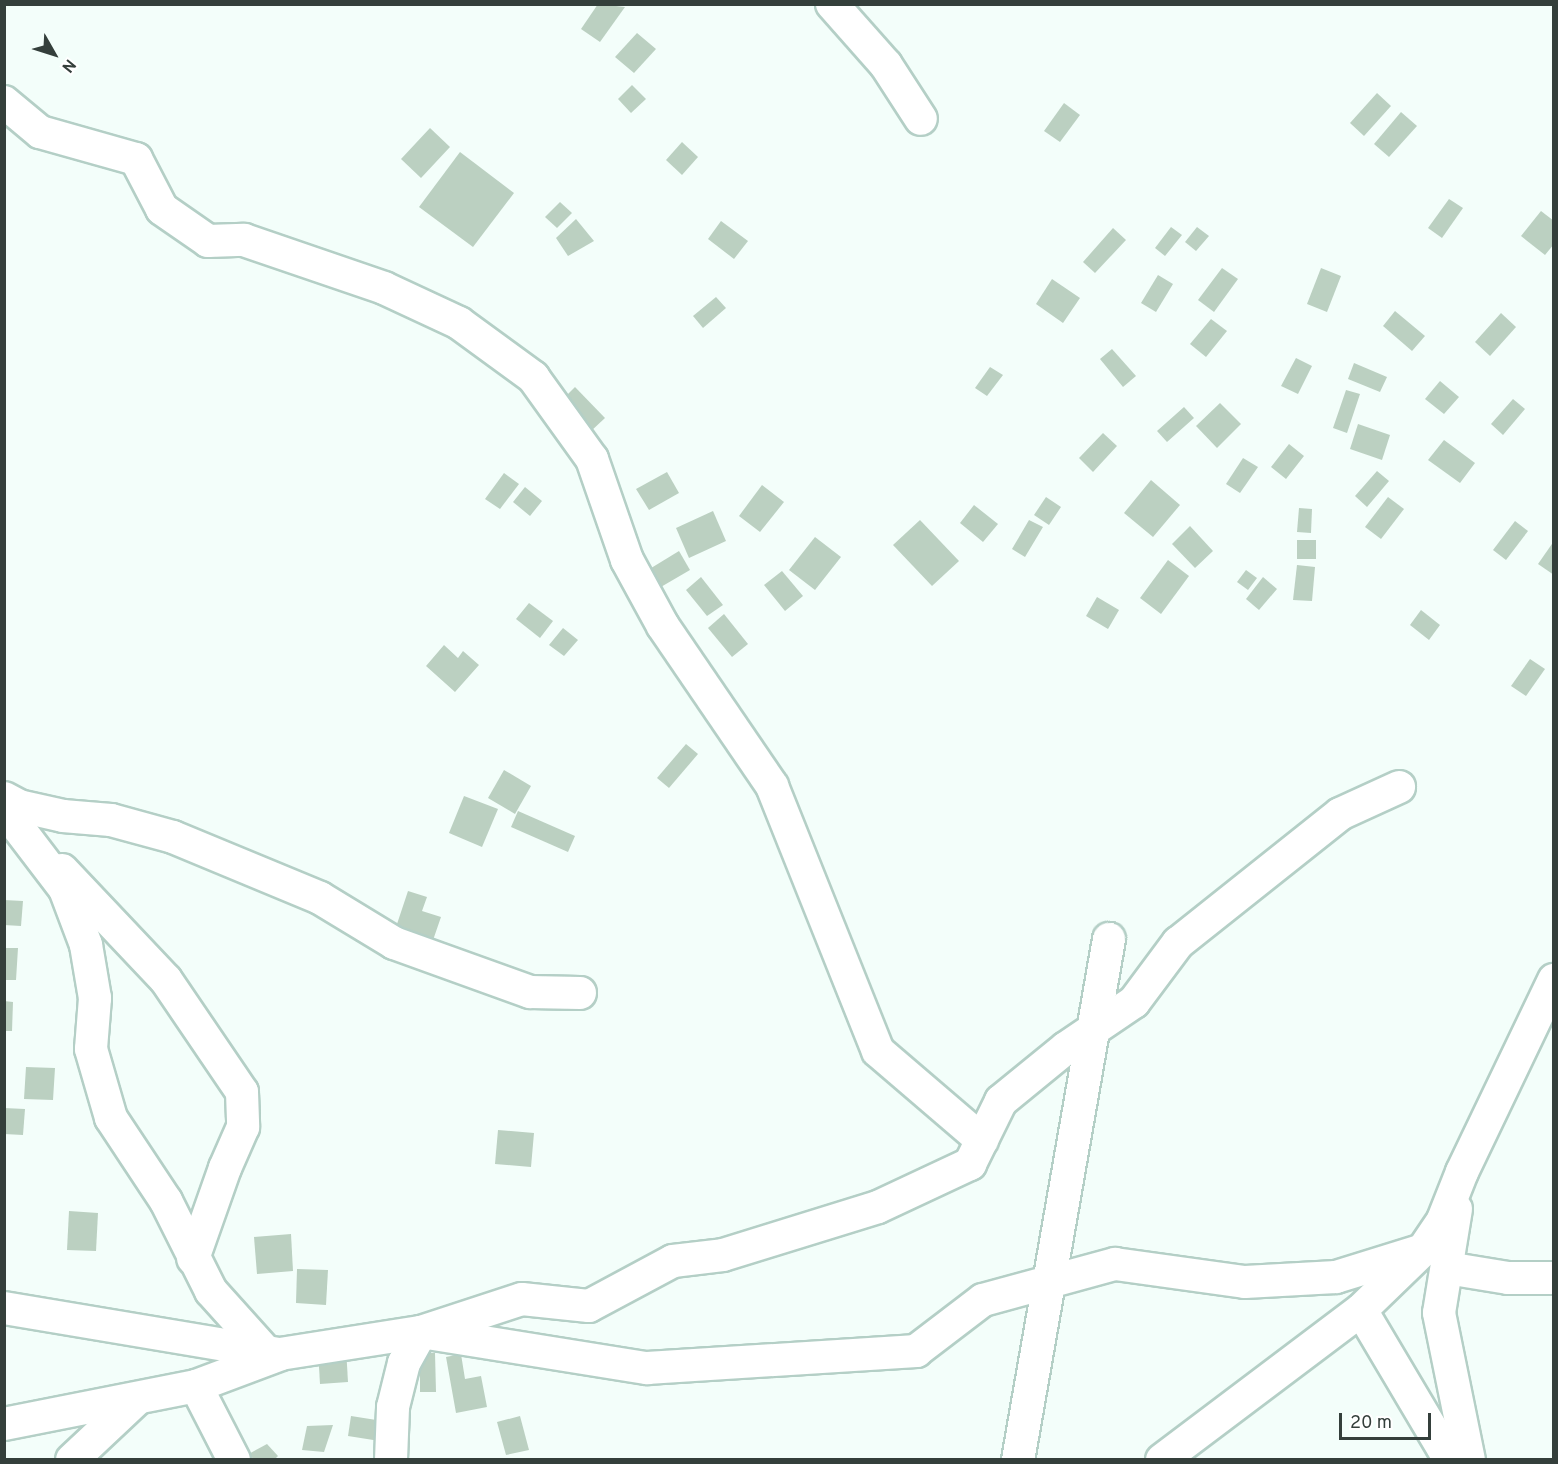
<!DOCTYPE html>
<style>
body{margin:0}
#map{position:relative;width:1558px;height:1464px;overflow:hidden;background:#f3fefa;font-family:Overpass,sans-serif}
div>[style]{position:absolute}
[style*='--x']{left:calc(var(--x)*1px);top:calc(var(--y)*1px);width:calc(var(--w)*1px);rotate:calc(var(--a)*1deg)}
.building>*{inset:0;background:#bbd0c1}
.roads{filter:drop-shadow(2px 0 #b4cfc6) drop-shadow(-2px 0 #b4cfc6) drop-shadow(0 2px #b4cfc6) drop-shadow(0 -2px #b4cfc6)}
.minor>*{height:32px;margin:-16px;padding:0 16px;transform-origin:16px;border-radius:16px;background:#fff}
span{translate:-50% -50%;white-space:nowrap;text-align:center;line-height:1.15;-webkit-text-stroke:4.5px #fff;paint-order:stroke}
.frame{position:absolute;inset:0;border:6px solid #343f3b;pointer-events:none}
.north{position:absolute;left:24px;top:24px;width:60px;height:60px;-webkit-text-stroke:4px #fff;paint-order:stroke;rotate:129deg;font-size:16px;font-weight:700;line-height:24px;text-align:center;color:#343f3b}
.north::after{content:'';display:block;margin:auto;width:21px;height:27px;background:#343f3b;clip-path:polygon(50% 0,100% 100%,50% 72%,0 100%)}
.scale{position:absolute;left:1339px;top:1413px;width:92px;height:27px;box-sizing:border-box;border:3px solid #343f3b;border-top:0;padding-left:8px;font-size:18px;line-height:21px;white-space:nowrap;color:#343f3b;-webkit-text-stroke:4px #fff;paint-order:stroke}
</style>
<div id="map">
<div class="building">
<i style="clip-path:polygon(598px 4px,625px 7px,600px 42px,581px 29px)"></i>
<i style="clip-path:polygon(637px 33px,656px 49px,634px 73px,615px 57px)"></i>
<i style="clip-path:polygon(632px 85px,646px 99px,631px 113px,618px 99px)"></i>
<i style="clip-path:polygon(1377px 93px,1391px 106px,1364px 136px,1350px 123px)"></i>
<i style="clip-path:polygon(1064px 103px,1080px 115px,1060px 142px,1044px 131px)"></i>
<i style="clip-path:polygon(1401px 112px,1417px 126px,1389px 157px,1374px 144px)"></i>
<i style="clip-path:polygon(430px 128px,450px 147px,421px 178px,401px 159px)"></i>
<i style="clip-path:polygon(682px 142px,698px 157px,682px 175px,666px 160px)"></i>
<i style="clip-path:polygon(460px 152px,514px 193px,473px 247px,419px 207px)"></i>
<i style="clip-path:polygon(1449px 199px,1463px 208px,1442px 238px,1428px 228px)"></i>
<i style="clip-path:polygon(560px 202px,572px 213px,557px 228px,545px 217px)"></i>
<i style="clip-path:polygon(1541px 211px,1554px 221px,1554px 244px,1545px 255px,1521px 236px)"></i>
<i style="clip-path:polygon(576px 219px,594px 241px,568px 256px,556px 238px)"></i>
<i style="clip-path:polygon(721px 221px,748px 241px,734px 259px,708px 239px)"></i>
<i style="clip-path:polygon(1171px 227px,1182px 235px,1165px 256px,1155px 248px)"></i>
<i style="clip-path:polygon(1197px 227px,1209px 236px,1196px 251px,1185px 242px)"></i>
<i style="clip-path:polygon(1113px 228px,1126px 240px,1095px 273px,1083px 262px)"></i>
<i style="clip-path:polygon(1222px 268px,1238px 279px,1214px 312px,1198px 300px)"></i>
<i style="clip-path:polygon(1321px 268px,1341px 276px,1327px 312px,1307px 304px)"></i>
<i style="clip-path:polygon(1158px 275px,1173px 284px,1156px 312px,1141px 303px)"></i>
<i style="clip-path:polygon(1052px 279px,1080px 298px,1063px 323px,1036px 304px)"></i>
<i style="clip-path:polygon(716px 297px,726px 308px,703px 328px,693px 316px)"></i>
<i style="clip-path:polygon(1395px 311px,1425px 336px,1412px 351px,1383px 326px)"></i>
<i style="clip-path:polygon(1501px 313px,1516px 327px,1490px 356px,1475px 342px)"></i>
<i style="clip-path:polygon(1211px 319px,1227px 331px,1206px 357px,1190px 344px)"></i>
<i style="clip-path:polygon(1112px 349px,1136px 376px,1123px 387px,1100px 359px)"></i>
<i style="clip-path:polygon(1296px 358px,1312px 366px,1298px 394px,1281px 386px)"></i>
<i style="clip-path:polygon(1354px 363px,1387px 377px,1380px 392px,1348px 379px)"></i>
<i style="clip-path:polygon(990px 367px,1003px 375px,987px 396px,975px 388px)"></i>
<i style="clip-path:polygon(1440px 381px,1459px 397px,1444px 414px,1425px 399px)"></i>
<i style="clip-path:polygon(575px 387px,605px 418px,590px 432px,560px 402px)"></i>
<i style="clip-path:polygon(1346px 390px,1360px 394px,1347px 433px,1333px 428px)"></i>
<i style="clip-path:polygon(1513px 399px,1525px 409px,1503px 435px,1491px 424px)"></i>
<i style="clip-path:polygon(1220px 403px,1241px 424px,1217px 448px,1196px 426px)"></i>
<i style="clip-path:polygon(1184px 407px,1194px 418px,1167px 442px,1157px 431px)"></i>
<i style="clip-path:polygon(1358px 424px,1390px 435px,1382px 460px,1350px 449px)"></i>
<i style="clip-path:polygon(1103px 433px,1117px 446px,1093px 472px,1079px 458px)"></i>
<i style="clip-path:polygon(1444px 440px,1475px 463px,1460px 483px,1428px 460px)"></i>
<i style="clip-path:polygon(1289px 444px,1304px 456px,1286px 479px,1271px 467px)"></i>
<i style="clip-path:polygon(1243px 458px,1258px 467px,1240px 493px,1226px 484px)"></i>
<i style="clip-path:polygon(1377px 471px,1389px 481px,1367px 507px,1355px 496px)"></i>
<i style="clip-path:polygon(667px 472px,679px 493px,649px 510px,636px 489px)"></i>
<i style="clip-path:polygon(504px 473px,519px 484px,500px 509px,485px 499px)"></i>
<i style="clip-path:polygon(1151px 480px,1180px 505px,1153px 537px,1124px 513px)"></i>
<i style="clip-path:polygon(762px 485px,784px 502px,760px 532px,739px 516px)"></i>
<i style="clip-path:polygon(525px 487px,542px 501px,530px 516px,513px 502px)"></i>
<i style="clip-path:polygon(1046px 497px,1061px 507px,1049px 525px,1034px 515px)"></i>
<i style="clip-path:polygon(1388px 497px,1404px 509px,1381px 539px,1365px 527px)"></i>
<i style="clip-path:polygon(974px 505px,998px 524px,983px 542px,960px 523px)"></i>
<i style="clip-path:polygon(1299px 508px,1312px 509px,1311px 533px,1297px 532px)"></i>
<i style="clip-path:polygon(713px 511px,726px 541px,689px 558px,676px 528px)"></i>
<i style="clip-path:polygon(920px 520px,959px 561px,932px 586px,893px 545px)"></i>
<i style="clip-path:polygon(1029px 520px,1043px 527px,1025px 557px,1012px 549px)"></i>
<i style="clip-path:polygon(1515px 521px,1528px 531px,1506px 560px,1493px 550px)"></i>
<i style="clip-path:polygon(1190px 526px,1213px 551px,1195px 568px,1172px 544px)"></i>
<i style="clip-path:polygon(815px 537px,841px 557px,815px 590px,789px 570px)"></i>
<i style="clip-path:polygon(1297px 540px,1316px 540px,1316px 559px,1297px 559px)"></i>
<i style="clip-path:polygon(1554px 541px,1554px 575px,1538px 564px)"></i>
<i style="clip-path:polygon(679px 551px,690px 570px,654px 591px,643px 573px)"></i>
<i style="clip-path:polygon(1168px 560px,1189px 576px,1161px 614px,1140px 598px)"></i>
<i style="clip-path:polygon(1297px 565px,1315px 567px,1312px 601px,1293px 600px)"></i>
<i style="clip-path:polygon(1246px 570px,1257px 578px,1248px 590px,1237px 582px)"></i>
<i style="clip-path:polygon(782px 571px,803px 596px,785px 611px,764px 585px)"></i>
<i style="clip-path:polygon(701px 577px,723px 605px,707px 616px,686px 590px)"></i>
<i style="clip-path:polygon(1263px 577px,1277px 589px,1259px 610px,1246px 599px)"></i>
<i style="clip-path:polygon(1097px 597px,1119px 610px,1108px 629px,1086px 616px)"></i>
<i style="clip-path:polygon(529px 603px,553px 621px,540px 638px,516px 619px)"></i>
<i style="clip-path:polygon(1421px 610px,1440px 625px,1429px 640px,1410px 625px)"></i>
<i style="clip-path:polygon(724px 614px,748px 644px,732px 657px,708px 628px)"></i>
<i style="clip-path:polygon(563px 628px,578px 640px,564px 656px,549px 645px)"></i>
<i style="clip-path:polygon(444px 645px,458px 658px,463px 651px,479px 665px,455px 692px,426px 666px)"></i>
<i style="clip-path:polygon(1530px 659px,1545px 669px,1526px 696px,1511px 686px)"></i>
<i style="clip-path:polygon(686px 744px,698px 754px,669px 788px,657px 778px)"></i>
<i style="clip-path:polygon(504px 770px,531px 786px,515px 814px,488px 798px)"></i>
<i style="clip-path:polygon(464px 796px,498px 809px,482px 847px,449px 833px)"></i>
<i style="clip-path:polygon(518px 811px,575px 836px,568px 852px,511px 827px)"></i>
<i style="clip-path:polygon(408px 891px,427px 897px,422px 911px,441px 917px,431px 946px,394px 933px)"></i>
<i style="clip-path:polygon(4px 900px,23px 901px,21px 926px,4px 925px)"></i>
<i style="clip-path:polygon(4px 948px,18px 948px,16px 980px,4px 980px)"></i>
<i style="clip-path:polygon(4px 1001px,13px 1002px,12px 1031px,4px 1031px)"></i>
<i style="clip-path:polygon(26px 1067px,55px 1068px,53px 1100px,24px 1099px)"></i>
<i style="clip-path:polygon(4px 1108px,25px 1109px,23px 1135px,4px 1134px)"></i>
<i style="clip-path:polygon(498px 1130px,534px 1133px,531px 1167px,495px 1164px)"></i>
<i style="clip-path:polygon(69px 1211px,98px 1213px,96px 1251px,67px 1250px)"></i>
<i style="clip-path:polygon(291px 1234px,293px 1271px,257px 1274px,254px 1237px)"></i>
<i style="clip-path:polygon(297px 1269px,328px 1270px,326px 1305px,296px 1303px)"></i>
<i style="clip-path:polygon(346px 1348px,348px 1382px,320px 1384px,318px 1350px)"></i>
<i style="clip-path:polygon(420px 1353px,435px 1353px,436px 1392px,420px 1392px)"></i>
<i style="clip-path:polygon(461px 1354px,465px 1379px,481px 1376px,487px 1407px,456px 1413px,446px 1357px)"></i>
<i style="clip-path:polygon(351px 1416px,389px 1422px,386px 1442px,348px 1436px)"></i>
<i style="clip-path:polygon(520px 1416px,529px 1450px,506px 1455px,497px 1422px)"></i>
<i style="clip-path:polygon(333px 1425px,324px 1452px,302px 1450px,307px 1426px)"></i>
<i style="clip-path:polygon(267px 1444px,278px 1456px,274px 1460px,243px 1457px)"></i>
</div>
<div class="roads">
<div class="minor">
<i style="--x:832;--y:4;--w:81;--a:48.5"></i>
<i style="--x:886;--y:65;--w:64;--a:57.1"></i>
<i style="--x:4;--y:102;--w:47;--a:39.8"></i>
<i style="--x:40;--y:132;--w:100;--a:15.7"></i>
<i style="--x:136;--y:159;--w:56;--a:62.5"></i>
<i style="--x:162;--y:209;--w:56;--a:34.8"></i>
<i style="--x:208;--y:241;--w:36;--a:-2"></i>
<i style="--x:244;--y:240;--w:148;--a:18.9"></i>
<i style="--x:384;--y:288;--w:83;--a:25"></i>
<i style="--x:459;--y:323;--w:92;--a:36.1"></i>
<i style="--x:533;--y:377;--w:101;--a:54.3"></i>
<i style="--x:592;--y:459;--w:107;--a:70.9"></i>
<i style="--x:627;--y:560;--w:75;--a:61.4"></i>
<i style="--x:663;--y:626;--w:194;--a:55.7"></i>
<i style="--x:772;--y:786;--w:285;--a:68.2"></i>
<i style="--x:878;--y:1051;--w:137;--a:40.6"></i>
<i style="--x:4;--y:798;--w:17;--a:28"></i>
<i style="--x:19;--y:806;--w:45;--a:12.8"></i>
<i style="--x:63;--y:816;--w:48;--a:4.8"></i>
<i style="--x:111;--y:820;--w:64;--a:15.3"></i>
<i style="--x:173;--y:837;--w:159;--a:22.5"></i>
<i style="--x:320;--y:898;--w:87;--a:31.3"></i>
<i style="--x:394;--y:943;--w:145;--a:19.8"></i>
<i style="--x:530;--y:992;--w:50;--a:1.1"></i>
<i style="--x:4;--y:809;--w:101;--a:52.7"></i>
<i style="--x:65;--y:889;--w:60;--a:69.4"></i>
<i style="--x:86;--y:945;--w:54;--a:80.4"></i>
<i style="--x:95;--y:998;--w:51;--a:94.5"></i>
<i style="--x:91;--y:1049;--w:72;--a:73.8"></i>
<i style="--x:111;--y:1118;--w:100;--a:56.5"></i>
<i style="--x:166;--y:1201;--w:101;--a:63.4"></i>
<i style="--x:211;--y:1291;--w:82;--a:48"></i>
<i style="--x:62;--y:870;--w:151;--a:46.6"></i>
<i style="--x:166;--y:980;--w:135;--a:55.8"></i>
<i style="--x:242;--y:1092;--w:35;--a:88"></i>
<i style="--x:243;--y:1127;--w:45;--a:113.7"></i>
<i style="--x:225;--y:1168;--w:96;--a:109.4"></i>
<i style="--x:1456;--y:1209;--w:105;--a:99.3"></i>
<i style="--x:1439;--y:1313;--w:150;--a:78.5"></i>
<i style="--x:1447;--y:1268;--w:62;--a:9.3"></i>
<i style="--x:1508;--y:1278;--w:46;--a:0"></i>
<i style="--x:4;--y:1308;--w:280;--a:9.5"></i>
<i style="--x:280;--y:1354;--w:143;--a:-8.9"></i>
<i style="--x:421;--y:1332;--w:229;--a:9.1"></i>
<i style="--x:647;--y:1368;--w:270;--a:-3.6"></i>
<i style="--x:916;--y:1351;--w:84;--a:-37.3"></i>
<i style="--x:983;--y:1300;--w:137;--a:-15.3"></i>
<i style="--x:1115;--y:1264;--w:131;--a:7.9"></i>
<i style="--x:1245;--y:1282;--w:91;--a:-3.1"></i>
<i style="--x:1336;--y:1277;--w:91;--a:-17.2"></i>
<i style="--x:196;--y:1386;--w:83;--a:62.8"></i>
<i style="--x:4;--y:1424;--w:196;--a:-11.2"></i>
<i style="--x:196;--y:1386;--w:89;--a:-20.5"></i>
<i style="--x:72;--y:1460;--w:89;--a:-43.2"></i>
<i style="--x:391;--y:1460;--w:53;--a:-87.8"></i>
<i style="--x:393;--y:1407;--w:45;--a:-76"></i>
<i style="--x:404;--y:1363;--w:35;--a:-61"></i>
<i style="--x:421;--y:1332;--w:106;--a:-18.1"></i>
<i style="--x:522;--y:1299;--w:67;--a:6"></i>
<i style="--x:589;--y:1306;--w:95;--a:-28.2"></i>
<i style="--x:673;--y:1261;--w:50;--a:-6.8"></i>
<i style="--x:723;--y:1255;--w:162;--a:-17.2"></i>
<i style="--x:878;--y:1207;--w:102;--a:-25.1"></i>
<i style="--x:970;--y:1164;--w:70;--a:-63.8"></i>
<i style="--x:1001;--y:1101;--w:84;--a:-39.2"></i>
<i style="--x:1066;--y:1048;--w:82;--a:-34.1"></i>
<i style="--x:1134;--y:1002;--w:74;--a:-53.3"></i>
<i style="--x:1178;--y:943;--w:207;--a:-38.5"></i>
<i style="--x:1340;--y:814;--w:65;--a:-24.6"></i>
<i style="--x:1018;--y:1460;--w:529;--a:-80.09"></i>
<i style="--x:1162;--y:1460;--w:249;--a:-37"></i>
<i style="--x:1450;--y:1460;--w:174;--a:-120.7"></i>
<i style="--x:1361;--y:1310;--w:86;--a:-44.1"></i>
<i style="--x:1423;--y:1250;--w:36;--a:-56"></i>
<i style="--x:1443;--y:1220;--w:52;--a:-68.4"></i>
<i style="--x:1462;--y:1172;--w:213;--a:-64.4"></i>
</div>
</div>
<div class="frame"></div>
<div class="north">N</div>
<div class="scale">20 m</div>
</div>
